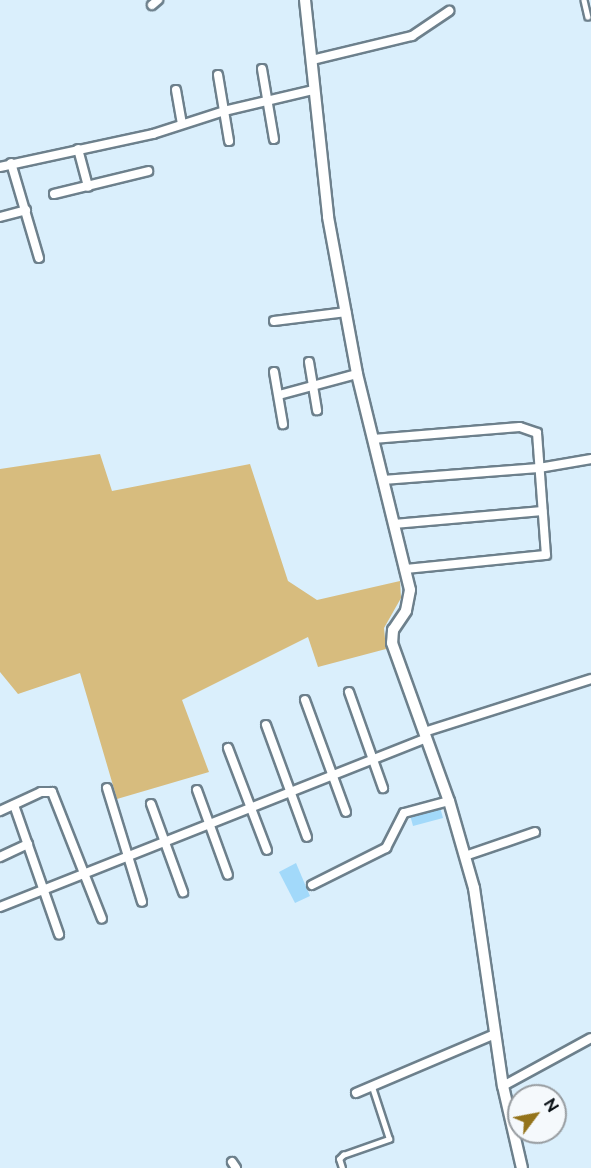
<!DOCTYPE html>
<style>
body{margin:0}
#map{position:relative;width:591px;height:1168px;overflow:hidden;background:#daeffc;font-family:Raleway,sans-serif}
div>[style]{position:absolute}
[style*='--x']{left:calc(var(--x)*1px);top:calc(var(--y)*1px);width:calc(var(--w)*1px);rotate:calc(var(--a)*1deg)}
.green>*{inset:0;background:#d7bc7e}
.water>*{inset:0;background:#a2d9fa}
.roads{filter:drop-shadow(2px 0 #6d808c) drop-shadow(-2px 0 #6d808c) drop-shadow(0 2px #6d808c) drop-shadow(0 -2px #6d808c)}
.service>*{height:4.5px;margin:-2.25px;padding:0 2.25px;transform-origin:2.25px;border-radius:2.25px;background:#fff}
.minor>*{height:8px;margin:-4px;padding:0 4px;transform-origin:4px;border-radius:4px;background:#fff}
.tertiary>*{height:10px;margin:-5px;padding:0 5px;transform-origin:5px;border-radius:5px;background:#fff}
span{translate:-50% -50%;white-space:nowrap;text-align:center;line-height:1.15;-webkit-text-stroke:4.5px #f5f9fc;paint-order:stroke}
.north{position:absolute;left:507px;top:1084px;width:60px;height:60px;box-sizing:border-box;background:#f5f9fc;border:2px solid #979ca0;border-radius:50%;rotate:58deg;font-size:16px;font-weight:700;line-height:24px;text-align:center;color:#091015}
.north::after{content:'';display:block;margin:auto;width:21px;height:27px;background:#94741b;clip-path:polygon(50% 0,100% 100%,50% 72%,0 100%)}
</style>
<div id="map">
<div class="green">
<i style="clip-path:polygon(100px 454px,112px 491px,250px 464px,288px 581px,317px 600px,400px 581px,401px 598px,384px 628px,386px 649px,318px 667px,308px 637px,182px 700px,209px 772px,117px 799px,80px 673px,18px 694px,0 672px,0 469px)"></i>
</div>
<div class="water">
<i style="clip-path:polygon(440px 807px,443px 818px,413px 826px,410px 815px)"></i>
<i style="clip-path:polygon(296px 863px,310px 896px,295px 903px,279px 872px)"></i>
</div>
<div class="roads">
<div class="service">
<i style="--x:584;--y:0;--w:17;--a:77"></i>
<i style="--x:342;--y:1168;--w:9;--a:-108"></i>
<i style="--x:339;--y:1159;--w:6;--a:-45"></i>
<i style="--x:343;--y:1155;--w:49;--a:-19.2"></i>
<i style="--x:389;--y:1139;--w:55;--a:-108.1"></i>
</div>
<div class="minor">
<i style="--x:152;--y:5;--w:8;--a:-40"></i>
<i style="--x:312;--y:60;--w:103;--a:-13.5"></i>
<i style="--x:412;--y:36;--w:45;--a:-34"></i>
<i style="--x:262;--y:69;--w:71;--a:80.3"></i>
<i style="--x:218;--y:75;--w:67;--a:80.5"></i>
<i style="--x:176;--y:90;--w:34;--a:80"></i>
<i style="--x:78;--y:149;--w:39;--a:75"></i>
<i style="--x:11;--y:163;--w:99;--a:73.6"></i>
<i style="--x:0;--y:167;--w:157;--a:-12.2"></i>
<i style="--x:153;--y:134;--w:75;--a:-17.9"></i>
<i style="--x:224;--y:111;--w:91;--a:-13.3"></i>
<i style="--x:54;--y:194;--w:97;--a:-13.7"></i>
<i style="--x:0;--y:217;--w:27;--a:-15"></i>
<i style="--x:274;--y:321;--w:73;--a:-7.1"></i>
<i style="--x:309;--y:362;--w:49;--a:80.5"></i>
<i style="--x:274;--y:372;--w:53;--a:80.2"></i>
<i style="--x:279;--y:395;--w:81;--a:-15.1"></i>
<i style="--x:373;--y:439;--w:147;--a:-4.7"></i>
<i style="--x:520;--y:427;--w:18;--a:19"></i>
<i style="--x:537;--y:433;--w:122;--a:85.8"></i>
<i style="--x:546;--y:555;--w:142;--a:174.3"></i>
<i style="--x:383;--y:480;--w:156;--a:-4.4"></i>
<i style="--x:539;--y:468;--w:53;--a:-9.8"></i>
<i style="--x:394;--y:524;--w:149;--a:-5"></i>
<i style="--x:349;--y:692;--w:102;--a:70.5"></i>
<i style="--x:305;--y:700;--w:119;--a:69.9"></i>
<i style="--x:266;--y:725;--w:119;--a:69.9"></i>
<i style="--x:424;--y:732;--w:175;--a:-17.6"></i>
<i style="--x:228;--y:748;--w:109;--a:69.1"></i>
<i style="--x:107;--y:788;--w:119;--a:72.9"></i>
<i style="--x:197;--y:790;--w:90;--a:70"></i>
<i style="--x:151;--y:804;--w:94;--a:70"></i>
<i style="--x:14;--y:805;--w:137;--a:70.8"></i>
<i style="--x:0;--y:811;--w:45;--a:-24.9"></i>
<i style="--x:41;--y:792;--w:11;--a:0"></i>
<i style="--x:52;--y:792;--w:136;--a:68.5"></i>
<i style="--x:465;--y:856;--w:74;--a:-18.9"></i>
<i style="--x:0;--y:857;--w:31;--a:-25"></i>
<i style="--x:312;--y:885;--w:83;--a:-26.6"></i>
<i style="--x:386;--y:848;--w:39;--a:-63"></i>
<i style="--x:404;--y:813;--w:47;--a:-14.9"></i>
<i style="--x:0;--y:907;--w:458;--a:-21.6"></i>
<i style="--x:503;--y:1086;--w:100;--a:-28.6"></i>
<i style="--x:356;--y:1093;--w:151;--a:-23"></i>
<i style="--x:232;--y:1162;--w:7;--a:56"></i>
</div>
<div class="tertiary">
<i style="--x:305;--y:0;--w:218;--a:83.9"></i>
<i style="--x:328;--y:217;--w:160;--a:79.5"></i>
<i style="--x:357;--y:374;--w:222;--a:76.2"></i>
<i style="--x:410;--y:590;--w:21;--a:101"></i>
<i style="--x:406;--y:611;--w:23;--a:124"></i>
<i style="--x:393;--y:630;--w:13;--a:94"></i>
<i style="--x:392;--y:643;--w:168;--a:70.2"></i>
<i style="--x:449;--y:801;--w:91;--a:74"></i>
<i style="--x:474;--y:888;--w:200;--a:81.7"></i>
<i style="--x:503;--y:1086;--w:84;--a:77"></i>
</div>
</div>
<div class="north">N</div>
</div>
